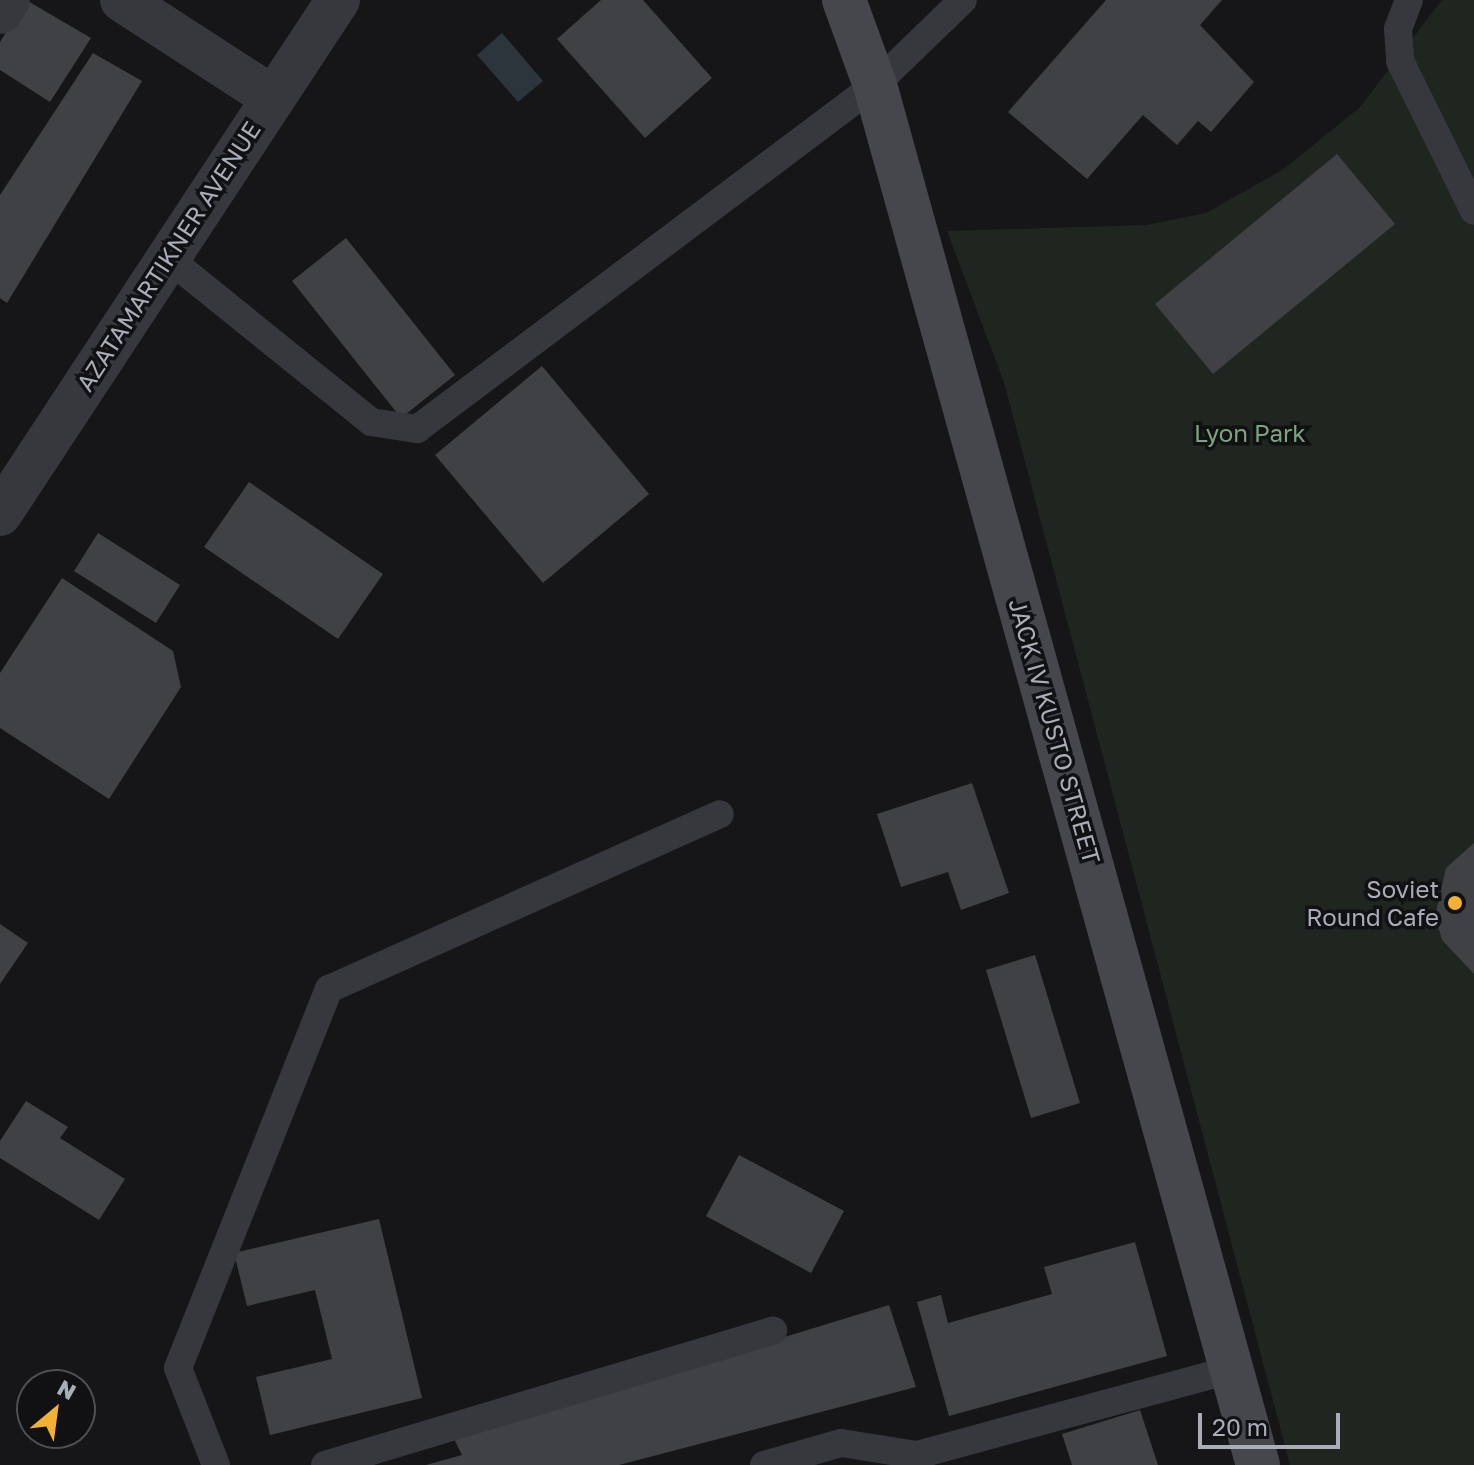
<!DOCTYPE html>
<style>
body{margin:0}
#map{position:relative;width:1474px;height:1465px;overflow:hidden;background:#161618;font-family:"Golos Text",sans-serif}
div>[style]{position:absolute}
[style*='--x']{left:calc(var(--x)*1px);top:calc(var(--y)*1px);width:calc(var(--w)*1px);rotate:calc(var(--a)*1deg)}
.green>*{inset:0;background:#1e261f}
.water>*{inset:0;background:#2c353c}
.building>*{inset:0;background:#404145}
.service>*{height:28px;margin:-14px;padding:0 14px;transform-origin:14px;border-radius:14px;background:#37383d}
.minor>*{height:44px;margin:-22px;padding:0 22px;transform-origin:22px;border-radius:22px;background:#37383d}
.tertiary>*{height:44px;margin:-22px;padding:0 22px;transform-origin:22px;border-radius:22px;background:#37383d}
.secondary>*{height:44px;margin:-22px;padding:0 22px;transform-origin:22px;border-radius:22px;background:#45474d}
.dots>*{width:22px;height:22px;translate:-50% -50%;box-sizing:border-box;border:4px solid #111113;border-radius:50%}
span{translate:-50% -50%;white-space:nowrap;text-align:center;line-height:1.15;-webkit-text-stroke:7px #111113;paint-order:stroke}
.street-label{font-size:24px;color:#a8adb8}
.park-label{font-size:24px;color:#7fa381}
.poi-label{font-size:24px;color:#a8adb8}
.right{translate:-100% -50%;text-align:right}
.north{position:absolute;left:16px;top:1369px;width:80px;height:80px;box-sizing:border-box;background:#111113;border:2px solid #4d4f55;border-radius:50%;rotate:29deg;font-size:22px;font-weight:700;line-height:32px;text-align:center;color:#a8adb8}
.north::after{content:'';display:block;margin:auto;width:28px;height:36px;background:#f2b134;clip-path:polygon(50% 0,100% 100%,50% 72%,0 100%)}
.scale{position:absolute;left:1198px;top:1413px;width:142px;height:36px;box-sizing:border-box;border:4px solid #a8adb8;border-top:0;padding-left:10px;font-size:24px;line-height:28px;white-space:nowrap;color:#a8adb8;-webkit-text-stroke:6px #111113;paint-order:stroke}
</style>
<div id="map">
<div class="green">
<i style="clip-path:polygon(1442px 0,1474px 0,1474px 1465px,1290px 1465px,1004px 382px,947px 231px,1147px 225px,1206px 213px,1284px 169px,1360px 107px)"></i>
</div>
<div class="water">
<i style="clip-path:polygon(502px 33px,543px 81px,518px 102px,477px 55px)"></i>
</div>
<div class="building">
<i style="clip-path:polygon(26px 0,91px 38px,50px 102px,0 70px,0 42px)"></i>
<i style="clip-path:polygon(601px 0,643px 0,712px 78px,645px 138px,557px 39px)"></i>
<i style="clip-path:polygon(1106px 0,1222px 0,1200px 25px,1254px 82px,1211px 132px,1198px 121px,1177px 145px,1143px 115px,1087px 179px,1008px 112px)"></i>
<i style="clip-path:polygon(93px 53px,142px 81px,7px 303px,0 298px,0 195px)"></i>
<i style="clip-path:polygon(1337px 154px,1395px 224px,1213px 374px,1155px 304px)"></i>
<i style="clip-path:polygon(346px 238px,455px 375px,401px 418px,292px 281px)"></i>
<i style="clip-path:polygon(542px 366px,649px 494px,543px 583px,435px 455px)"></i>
<i style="clip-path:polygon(249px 482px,383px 574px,338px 639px,204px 547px)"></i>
<i style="clip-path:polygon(98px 533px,180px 585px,156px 623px,74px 571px)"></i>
<i style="clip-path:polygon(62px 578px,173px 651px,181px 687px,109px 799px,0 728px,0 673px)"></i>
<i style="clip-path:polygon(972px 783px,1009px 893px,961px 910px,948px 872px,901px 887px,877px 814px)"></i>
<i style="clip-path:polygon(1474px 843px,1474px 974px,1442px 940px,1435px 916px,1446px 868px)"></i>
<i style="clip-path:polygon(0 924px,28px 943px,0 984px)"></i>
<i style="clip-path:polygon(1035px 955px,1080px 1103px,1031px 1118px,986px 970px)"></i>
<i style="clip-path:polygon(26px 1101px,68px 1127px,60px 1138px,125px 1179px,99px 1220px,0 1158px,0 1141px)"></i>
<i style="clip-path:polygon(739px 1155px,844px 1211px,811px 1273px,706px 1216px)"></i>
<i style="clip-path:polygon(379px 1219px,422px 1398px,270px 1435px,256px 1377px,332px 1359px,315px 1290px,247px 1306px,234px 1253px)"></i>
<i style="clip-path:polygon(1135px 1242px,1167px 1356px,949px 1416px,917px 1302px,941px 1295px,948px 1323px,1052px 1294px,1044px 1267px)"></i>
<i style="clip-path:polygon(889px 1305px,916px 1387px,619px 1465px,426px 1465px,462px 1455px,454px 1439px)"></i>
<i style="clip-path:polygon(1140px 1410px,1158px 1465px,1072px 1465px,1062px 1434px)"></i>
</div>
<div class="service">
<i style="--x:1409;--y:0;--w:31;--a:111"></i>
<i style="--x:1398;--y:29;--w:32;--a:86"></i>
<i style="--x:1400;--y:61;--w:167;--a:63.7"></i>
<i style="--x:168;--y:258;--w:261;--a:38.9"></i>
<i style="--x:371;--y:422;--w:47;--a:8.7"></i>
<i style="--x:417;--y:429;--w:573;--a:-36.91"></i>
<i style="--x:875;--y:85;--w:122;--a:-44"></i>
<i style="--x:216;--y:1465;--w:104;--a:-111.4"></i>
<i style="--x:178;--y:1368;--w:408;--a:-68.3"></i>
<i style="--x:329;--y:989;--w:428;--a:-24.1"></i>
<i style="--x:325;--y:1465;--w:468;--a:-16.7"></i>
<i style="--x:764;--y:1465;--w:80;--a:-15.9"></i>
<i style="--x:841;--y:1443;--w:77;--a:9"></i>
<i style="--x:917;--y:1455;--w:327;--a:-15.2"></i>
</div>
<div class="minor">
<i style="--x:122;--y:0;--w:179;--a:32.9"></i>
<i style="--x:0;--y:12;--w:14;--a:-56"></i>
</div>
<div class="tertiary">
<i style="--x:0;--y:514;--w:615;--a:-56.67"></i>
</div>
<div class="secondary">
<i style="--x:844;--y:0;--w:90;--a:70"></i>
<i style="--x:875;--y:85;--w:1432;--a:74.49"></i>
</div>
<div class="dots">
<i style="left:1455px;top:903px;background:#f2b134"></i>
</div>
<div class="street-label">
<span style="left:168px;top:256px;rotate:-57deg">AZATAMARTIKNER AVENUE</span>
<span style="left:1055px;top:731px;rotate:74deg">JACK IV KUSTO STREET</span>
</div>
<div class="park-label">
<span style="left:1250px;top:433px">Lyon Park</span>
</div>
<div class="poi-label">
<span class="right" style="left:1439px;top:903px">Soviet<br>Round Cafe</span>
</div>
<div class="north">N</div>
<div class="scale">20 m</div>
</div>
